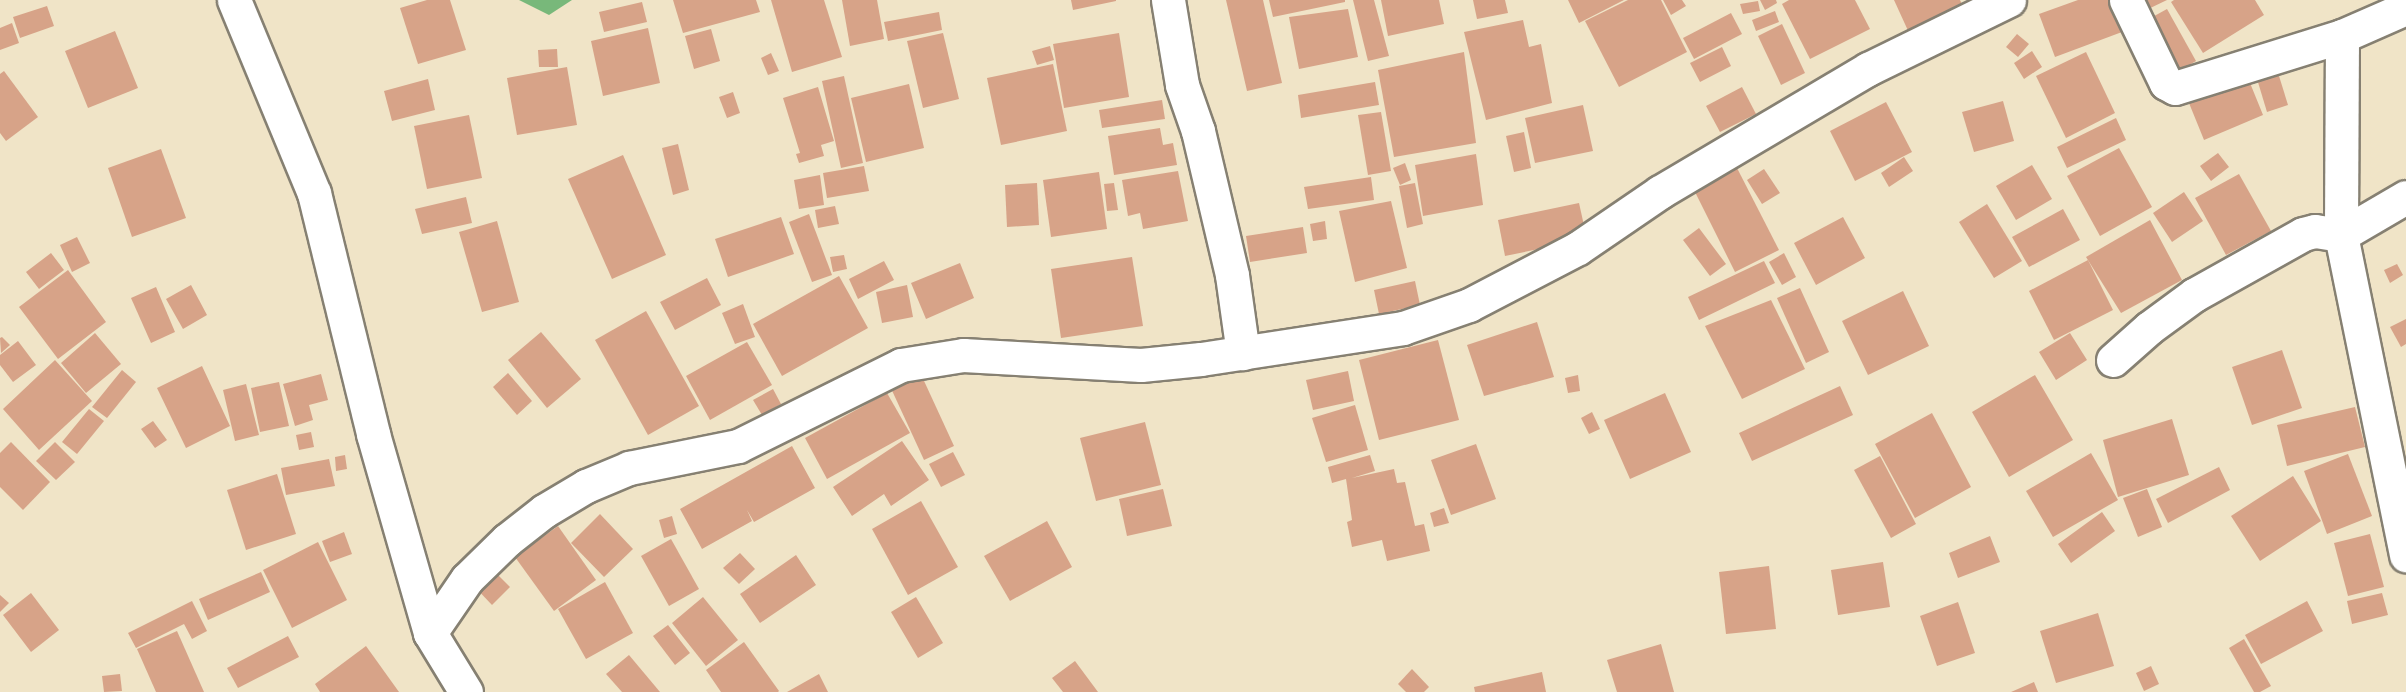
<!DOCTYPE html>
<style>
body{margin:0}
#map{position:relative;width:2406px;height:692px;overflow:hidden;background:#f0e4c7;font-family:"Libre Bodoni",serif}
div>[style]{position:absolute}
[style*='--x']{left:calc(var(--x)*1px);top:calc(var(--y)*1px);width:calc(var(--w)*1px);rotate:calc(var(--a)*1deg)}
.forest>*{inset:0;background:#78b87a}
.building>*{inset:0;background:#d7a388}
.roads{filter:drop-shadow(2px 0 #868072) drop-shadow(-2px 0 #868072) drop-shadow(0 2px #868072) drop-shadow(0 -2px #868072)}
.street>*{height:33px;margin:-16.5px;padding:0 16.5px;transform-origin:16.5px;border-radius:16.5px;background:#fff}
span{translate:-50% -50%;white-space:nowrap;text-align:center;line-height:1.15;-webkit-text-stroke:5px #fff;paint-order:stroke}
</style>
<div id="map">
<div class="forest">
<i style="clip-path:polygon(519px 0,572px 0,549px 15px)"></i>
</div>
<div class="building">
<i style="clip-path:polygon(427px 0,450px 0,466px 50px,418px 64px,400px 8px)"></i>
<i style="clip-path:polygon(673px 0,756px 0,760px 12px,683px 33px)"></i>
<i style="clip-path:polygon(771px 0,824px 0,842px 57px,792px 72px)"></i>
<i style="clip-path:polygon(842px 0,877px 0,884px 39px,850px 46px)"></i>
<i style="clip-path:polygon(1071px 0,1116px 0,1116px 1px,1073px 10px)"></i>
<i style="clip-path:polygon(1226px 0,1263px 0,1282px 83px,1247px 91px)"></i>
<i style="clip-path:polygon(1269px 0,1345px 0,1345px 2px,1273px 17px)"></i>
<i style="clip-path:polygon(1353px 0,1374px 0,1389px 56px,1368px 61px)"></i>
<i style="clip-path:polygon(1381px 0,1439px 0,1444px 24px,1388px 36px)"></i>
<i style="clip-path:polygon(1473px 0,1505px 0,1508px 13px,1477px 19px)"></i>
<i style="clip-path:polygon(1568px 0,1624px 0,1579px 23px)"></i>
<i style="clip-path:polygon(1628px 0,1661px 0,1687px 52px,1619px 87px,1585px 21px)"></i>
<i style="clip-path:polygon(1663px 0,1682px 0,1686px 6px,1671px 15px)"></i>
<i style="clip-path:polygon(1760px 0,1776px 0,1777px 3px,1765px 10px)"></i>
<i style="clip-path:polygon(1789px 0,1855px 0,1870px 29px,1810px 59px,1782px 4px)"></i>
<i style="clip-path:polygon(1894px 0,1960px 0,1965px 11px,1910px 35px)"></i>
<i style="clip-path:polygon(2078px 0,2111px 0,2122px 32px,2055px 57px,2039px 14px)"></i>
<i style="clip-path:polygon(2137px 0,2167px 0,2142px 12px)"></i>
<i style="clip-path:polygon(2174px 0,2255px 0,2264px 15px,2203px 53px,2171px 2px)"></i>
<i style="clip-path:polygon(1758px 1px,1760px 11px,1743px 14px,1740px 4px)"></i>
<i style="clip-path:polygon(642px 2px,647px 22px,604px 32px,599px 12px)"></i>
<i style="clip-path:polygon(47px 6px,54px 26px,20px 38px,13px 17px)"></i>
<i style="clip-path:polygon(1348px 9px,1358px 57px,1299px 69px,1289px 17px)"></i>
<i style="clip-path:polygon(2167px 9px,2196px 61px,2176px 73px,2147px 20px)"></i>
<i style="clip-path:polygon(1775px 11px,1779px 22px,1756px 31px,1752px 20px)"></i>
<i style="clip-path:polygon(939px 12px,942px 30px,888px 41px,884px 22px)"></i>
<i style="clip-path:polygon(1731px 13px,1742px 34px,1694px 59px,1683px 38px)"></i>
<i style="clip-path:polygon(1523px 20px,1529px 47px,1541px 44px,1552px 103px,1486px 120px,1464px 32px)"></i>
<i style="clip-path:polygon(12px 23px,19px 43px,0 50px,0 28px)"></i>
<i style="clip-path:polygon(1782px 24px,1805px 73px,1781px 85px,1758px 36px)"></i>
<i style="clip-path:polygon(648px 28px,660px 83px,603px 96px,591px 41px)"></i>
<i style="clip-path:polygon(711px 29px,720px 61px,694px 69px,685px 36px)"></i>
<i style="clip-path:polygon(115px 31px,138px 88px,88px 108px,65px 51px)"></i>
<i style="clip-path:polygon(943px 33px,959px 99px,923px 108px,907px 41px)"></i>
<i style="clip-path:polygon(1119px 33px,1129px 97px,1064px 108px,1053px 44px)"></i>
<i style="clip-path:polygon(2017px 34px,2029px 44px,2018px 57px,2006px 47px)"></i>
<i style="clip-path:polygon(1050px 46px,1054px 60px,1037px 65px,1032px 51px)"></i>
<i style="clip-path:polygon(1722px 47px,1731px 66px,1700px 82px,1690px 63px)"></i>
<i style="clip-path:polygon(557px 49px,558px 67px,539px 67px,538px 50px)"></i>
<i style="clip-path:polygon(2032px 51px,2042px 67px,2024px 79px,2014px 63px)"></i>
<i style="clip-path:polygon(1464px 52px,1476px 143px,1394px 157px,1378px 70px)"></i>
<i style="clip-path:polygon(2086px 52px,2115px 113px,2066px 138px,2036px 76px)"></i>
<i style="clip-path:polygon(771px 53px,779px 71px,768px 75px,761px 58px)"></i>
<i style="clip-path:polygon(2275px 63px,2288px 105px,2267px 112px,2254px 69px)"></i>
<i style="clip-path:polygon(1053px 64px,1067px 131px,1001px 145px,987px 78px)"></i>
<i style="clip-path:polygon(567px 67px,577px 125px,517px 135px,507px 78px)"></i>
<i style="clip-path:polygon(4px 71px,38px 117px,6px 141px,0 133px,0 74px)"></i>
<i style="clip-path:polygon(844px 76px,863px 163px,841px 168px,822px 81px)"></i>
<i style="clip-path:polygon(2248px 78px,2263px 115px,2204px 140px,2189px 103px)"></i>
<i style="clip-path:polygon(428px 79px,435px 110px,392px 121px,384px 91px)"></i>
<i style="clip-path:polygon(1375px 82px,1379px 105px,1301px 118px,1298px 95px)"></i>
<i style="clip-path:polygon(909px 84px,924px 148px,866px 162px,851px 98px)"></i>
<i style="clip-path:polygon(818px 87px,834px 141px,821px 145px,824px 156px,799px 163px,796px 154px,800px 153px,783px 98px)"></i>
<i style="clip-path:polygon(1742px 87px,1756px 114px,1720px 132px,1706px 106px)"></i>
<i style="clip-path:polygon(733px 92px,740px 113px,727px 118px,719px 97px)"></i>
<i style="clip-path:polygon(1162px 100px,1165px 119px,1102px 128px,1099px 110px)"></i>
<i style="clip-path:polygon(2003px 101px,2014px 141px,1974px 152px,1962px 112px)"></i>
<i style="clip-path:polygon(1886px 102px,1912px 152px,1855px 181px,1830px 131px)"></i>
<i style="clip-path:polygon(1583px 105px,1593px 151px,1535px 163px,1525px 118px)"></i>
<i style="clip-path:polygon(1381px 112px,1391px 171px,1368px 175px,1358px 115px)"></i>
<i style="clip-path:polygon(469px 115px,482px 178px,427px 189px,414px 126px)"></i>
<i style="clip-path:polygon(2116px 118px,2126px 140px,2067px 168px,2057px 147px)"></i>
<i style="clip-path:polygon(1160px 128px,1163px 145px,1173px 143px,1177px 165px,1114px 175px,1108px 136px)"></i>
<i style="clip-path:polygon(1524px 132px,1531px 168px,1514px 172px,1506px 136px)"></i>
<i style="clip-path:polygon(678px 144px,689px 190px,673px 195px,662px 148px)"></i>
<i style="clip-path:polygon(2119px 148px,2152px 207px,2100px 236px,2067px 176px)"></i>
<i style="clip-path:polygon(161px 149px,186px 218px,132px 237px,108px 168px)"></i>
<i style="clip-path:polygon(2218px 153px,2229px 167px,2211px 181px,2200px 166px)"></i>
<i style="clip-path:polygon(1476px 154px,1483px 205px,1423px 216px,1415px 165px)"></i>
<i style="clip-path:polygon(623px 155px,666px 255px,612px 279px,568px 179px)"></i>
<i style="clip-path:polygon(1904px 157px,1913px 171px,1889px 187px,1881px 173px)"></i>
<i style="clip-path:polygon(1405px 163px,1411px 180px,1400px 185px,1393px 168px)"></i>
<i style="clip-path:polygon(2032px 165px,2052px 199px,2016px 220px,1996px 186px)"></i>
<i style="clip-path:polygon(864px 166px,869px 191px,827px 198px,823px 173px)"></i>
<i style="clip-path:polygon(1737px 168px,1779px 250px,1735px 272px,1694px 190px)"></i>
<i style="clip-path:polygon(1764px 169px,1780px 193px,1762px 204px,1747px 180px)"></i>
<i style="clip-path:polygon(1178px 171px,1188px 221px,1143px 229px,1140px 213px,1128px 216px,1122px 180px)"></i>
<i style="clip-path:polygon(1099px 172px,1107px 229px,1051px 237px,1043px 180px)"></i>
<i style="clip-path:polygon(2239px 174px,2271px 231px,2226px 255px,2195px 198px)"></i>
<i style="clip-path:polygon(820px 175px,824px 205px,799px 209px,794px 180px)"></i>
<i style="clip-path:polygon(1371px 177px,1374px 200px,1308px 209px,1304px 187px)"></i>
<i style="clip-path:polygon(1037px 183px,1039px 225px,1007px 227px,1005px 185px)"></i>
<i style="clip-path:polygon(1114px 183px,1118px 210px,1107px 211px,1104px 184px)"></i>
<i style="clip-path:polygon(1415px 183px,1423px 224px,1407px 228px,1399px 186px)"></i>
<i style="clip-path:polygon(2184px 192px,2203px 221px,2172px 242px,2153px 213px)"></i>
<i style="clip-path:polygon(466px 197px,472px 223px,422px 234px,415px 209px)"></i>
<i style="clip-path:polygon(1391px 201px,1407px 268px,1355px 282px,1339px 211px)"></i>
<i style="clip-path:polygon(1579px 203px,1587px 239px,1505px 256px,1498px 220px)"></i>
<i style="clip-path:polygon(1987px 204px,2022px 261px,1994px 278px,1959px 222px)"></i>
<i style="clip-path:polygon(835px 206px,839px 224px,818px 228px,815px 210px)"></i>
<i style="clip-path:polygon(2063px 209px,2080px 240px,2029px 267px,2012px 237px)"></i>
<i style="clip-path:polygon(809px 214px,832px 275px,812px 282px,789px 222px)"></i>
<i style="clip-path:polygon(781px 217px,794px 254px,728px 277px,715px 239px)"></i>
<i style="clip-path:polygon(1843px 217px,1865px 258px,1816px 285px,1794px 243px)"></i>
<i style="clip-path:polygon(2150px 220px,2182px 280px,2121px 313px,2086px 257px)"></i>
<i style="clip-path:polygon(497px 221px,519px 302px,482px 312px,459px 232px)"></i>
<i style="clip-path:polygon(1325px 221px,1327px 239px,1313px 241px,1310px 224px)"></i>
<i style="clip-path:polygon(1303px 227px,1307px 253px,1250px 262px,1246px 236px)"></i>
<i style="clip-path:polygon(1699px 228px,1726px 264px,1710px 276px,1683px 240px)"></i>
<i style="clip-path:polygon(77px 237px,90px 263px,72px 272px,60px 245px)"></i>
<i style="clip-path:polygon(51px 253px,64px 270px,39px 289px,26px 272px)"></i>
<i style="clip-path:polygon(1784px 253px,1796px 277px,1782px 285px,1769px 262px)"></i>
<i style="clip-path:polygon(844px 255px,847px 269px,833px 272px,830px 257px)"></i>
<i style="clip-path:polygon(1132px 257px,1143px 326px,1061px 338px,1051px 269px)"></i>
<i style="clip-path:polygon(2088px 260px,2113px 310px,2054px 340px,2029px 291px)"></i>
<i style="clip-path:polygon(884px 261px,894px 280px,858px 299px,849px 279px)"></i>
<i style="clip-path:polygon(1764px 261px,1775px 283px,1699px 320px,1688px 297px)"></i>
<i style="clip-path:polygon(960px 263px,974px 298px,926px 319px,911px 283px)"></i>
<i style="clip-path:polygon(2397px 264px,2403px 275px,2390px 283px,2384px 270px)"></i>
<i style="clip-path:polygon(68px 270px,106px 322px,58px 359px,19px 307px)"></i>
<i style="clip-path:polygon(839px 276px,868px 328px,782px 376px,753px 324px)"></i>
<i style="clip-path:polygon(707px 278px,721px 305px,675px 330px,660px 302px)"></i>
<i style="clip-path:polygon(1415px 281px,1420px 305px,1379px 314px,1374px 290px)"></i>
<i style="clip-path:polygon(191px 285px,207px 315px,183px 329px,166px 299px)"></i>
<i style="clip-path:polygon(907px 285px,913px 317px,882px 323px,876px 292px)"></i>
<i style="clip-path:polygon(156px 287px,175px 332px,151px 343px,131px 298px)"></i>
<i style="clip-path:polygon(1800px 288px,1829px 352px,1806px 363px,1777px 298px)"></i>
<i style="clip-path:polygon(1903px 291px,1929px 346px,1868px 375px,1842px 321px)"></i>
<i style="clip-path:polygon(1771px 300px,1805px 369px,1742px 399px,1705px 326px)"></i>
<i style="clip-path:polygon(743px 304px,755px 337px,735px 344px,722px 313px)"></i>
<i style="clip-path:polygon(646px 311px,699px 406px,648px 435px,595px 340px)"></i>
<i style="clip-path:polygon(2406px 319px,2406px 344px,2401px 347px,2390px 327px)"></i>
<i style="clip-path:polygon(1537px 322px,1554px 377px,1484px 396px,1467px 345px)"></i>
<i style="clip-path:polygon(541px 332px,581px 379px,547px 408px,508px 360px)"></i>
<i style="clip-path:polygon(95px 333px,121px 364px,86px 393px,61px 363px)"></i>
<i style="clip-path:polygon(2070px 333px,2087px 360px,2056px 380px,2039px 352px)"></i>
<i style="clip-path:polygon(2px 337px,10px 345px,1px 353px,0 338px)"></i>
<i style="clip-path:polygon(1438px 340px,1459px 420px,1379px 440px,1359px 360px)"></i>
<i style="clip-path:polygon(18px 341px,36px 365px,13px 382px,0 365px,0 355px)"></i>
<i style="clip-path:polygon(747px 342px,772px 385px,710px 420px,686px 376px)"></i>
<i style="clip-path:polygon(2282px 350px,2302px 408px,2252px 425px,2232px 367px)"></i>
<i style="clip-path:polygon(55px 360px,92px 401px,39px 450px,3px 409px)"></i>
<i style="clip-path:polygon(202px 366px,230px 426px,186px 448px,157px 388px)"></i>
<i style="clip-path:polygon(122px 370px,136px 382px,107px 418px,92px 407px)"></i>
<i style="clip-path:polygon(919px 370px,954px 446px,924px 460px,889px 384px)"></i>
<i style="clip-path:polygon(1348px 371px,1354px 401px,1313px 410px,1306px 380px)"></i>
<i style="clip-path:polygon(508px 373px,532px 401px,517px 415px,493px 387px)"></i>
<i style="clip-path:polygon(321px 374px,328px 400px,309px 405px,313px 420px,295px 426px,283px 384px)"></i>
<i style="clip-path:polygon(1578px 375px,1580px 391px,1568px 393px,1565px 378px)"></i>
<i style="clip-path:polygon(2035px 375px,2073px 440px,2009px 477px,1972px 412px)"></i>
<i style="clip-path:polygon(279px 382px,289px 426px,260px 432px,251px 388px)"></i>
<i style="clip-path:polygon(246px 384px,259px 435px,235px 441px,223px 390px)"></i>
<i style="clip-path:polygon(1840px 386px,1853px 415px,1752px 461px,1739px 433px)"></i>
<i style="clip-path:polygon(773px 389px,781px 404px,762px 415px,753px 400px)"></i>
<i style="clip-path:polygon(887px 393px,910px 433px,827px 479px,805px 438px)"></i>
<i style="clip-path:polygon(1665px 393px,1691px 452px,1630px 479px,1604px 420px)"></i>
<i style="clip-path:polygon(1355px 405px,1368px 450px,1326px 462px,1312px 418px)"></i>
<i style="clip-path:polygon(2355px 407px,2365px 447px,2287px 466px,2277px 425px)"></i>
<i style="clip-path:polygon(89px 409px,104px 421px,77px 454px,62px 442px)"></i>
<i style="clip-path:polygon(1592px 412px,1600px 429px,1589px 434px,1581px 418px)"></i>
<i style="clip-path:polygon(1932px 413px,1971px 487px,1915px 518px,1875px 444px)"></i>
<i style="clip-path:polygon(2172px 419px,2189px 475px,2118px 497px,2103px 440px)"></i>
<i style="clip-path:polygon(153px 421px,167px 440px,155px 448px,141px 429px)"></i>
<i style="clip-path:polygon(1145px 422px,1161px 485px,1096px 501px,1080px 438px)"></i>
<i style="clip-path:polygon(311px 432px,314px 447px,299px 450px,296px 435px)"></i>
<i style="clip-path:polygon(902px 441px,929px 480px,891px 506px,884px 494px,852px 516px,833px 487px)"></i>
<i style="clip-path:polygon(11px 442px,50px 482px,23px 510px,0 487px,0 453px)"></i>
<i style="clip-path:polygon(55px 442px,75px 462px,56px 480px,36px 461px)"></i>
<i style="clip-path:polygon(1476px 444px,1496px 499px,1451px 515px,1431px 460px)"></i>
<i style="clip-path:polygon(792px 446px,815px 488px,754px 522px,747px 510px,752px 521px,702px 549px,680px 509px)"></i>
<i style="clip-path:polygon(953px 452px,965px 475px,941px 487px,929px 464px)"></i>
<i style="clip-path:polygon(2091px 453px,2118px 500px,2053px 537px,2026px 491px)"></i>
<i style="clip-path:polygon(2348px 454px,2372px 516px,2327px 534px,2304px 471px)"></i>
<i style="clip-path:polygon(345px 455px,347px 469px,336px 471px,335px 457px)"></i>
<i style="clip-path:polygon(1370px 455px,1375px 471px,1352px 478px,1394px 469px,1397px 483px,1405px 482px,1415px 526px,1424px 524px,1430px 551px,1387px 561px,1382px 540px,1352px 547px,1347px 522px,1352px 520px,1346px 479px,1332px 483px,1328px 467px)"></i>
<i style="clip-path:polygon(1880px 456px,1916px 524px,1891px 538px,1854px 470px)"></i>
<i style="clip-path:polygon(329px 459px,335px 486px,286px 495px,281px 468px)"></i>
<i style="clip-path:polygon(2219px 467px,2230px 490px,2168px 523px,2156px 499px)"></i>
<i style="clip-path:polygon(277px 474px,296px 534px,246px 550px,227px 490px)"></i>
<i style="clip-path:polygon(2293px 476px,2321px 521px,2260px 561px,2231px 516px)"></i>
<i style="clip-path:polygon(1163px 489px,1172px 526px,1127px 536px,1119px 499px)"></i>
<i style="clip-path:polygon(2147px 489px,2162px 527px,2138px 537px,2123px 498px)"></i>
<i style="clip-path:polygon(921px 501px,958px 567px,908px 595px,872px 529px)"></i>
<i style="clip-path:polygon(1444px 508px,1449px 523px,1434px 527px,1430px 513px)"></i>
<i style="clip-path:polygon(2102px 512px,2115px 531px,2071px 563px,2058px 544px)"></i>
<i style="clip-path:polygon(600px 514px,633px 549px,604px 577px,571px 543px)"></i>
<i style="clip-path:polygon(672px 516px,677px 534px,664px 538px,659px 520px)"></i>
<i style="clip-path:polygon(1047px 521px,1072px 567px,1010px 601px,984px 556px)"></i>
<i style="clip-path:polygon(558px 526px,596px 580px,554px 611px,515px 557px)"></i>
<i style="clip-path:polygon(344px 532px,352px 554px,330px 562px,322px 541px)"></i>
<i style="clip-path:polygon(2370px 534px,2384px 587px,2348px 596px,2334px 543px)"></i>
<i style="clip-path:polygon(1990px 536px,2000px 562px,1958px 578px,1949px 553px)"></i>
<i style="clip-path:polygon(671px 539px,699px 589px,669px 606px,641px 556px)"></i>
<i style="clip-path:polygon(318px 542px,347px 600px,292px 628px,263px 570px)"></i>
<i style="clip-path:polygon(740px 553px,755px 569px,739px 584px,723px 568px)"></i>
<i style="clip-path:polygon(796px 555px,816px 585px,760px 623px,740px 594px)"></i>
<i style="clip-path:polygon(1883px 562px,1890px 607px,1838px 615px,1831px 570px)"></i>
<i style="clip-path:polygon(1769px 566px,1776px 629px,1726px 634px,1719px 572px)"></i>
<i style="clip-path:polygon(490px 567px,510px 587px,492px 605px,473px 585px)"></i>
<i style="clip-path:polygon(261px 572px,270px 592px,208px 620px,199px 599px)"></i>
<i style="clip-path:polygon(605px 582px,633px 633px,586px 659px,558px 609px)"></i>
<i style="clip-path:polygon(31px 593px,59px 630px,31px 652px,3px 615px)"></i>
<i style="clip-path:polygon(2382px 593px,2388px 615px,2352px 624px,2347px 601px)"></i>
<i style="clip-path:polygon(0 595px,9px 603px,0 612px)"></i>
<i style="clip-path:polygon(703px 597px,738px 640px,706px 666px,672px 623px)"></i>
<i style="clip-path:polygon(916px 597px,943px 643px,918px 658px,891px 612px)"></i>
<i style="clip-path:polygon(192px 601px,207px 631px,192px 639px,184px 624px,136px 648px,128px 633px)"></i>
<i style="clip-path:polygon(2307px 601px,2323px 631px,2261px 664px,2245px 635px)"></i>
<i style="clip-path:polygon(1958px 602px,1975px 653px,1937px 666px,1920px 616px)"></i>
<i style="clip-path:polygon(2098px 613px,2114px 666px,2056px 683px,2040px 631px)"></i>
<i style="clip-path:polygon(668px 625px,690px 653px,675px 665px,653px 636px)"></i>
<i style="clip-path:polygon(177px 631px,204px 692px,156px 692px,137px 649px)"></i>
<i style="clip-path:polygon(288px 636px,299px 657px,238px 688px,227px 668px)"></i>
<i style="clip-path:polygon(2244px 639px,2271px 686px,2260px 692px,2254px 692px,2229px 648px)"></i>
<i style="clip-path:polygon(744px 642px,779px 691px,778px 692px,721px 692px,706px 670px)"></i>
<i style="clip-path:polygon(1661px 644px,1674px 692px,1617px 692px,1607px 660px)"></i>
<i style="clip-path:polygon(366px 646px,399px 692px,320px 692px,315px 684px)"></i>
<i style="clip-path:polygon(629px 655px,660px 692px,622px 692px,606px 674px)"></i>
<i style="clip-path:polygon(1075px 661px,1098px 692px,1063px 692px,1052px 678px)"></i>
<i style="clip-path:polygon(2151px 666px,2159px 684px,2144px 691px,2136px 673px)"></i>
<i style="clip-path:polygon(1412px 669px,1429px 687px,1424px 692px,1406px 692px,1398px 684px)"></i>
<i style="clip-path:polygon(1542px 672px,1546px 692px,1475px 692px,1474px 687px)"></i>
<i style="clip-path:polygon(120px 674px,122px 691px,104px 692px,102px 676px)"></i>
<i style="clip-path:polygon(819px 674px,828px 692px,787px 692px)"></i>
<i style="clip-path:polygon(2034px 682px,2038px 692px,2011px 692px)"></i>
</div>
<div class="roads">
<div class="street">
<i style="--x:234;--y:0;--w:209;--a:67.5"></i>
<i style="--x:314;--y:193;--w:248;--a:76.2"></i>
<i style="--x:373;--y:434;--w:207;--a:74"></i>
<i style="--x:430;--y:633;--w:69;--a:58.6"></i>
<i style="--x:1168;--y:0;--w:86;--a:80.6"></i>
<i style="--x:1182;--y:85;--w:49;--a:70.8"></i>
<i style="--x:1198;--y:131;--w:148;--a:76.7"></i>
<i style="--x:1232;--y:275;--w:79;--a:82"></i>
<i style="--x:2126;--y:0;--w:92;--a:64.3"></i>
<i style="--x:2166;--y:83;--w:10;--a:29"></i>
<i style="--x:2175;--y:88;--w:175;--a:-17.3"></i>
<i style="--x:2406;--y:8;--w:70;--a:156.4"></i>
<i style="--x:2342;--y:36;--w:199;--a:90.3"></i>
<i style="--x:2341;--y:235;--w:327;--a:78.5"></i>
<i style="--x:2113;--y:360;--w:48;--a:-41.6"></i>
<i style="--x:2149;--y:328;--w:56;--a:-36.3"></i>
<i style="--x:2194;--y:295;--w:125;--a:-29.2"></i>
<i style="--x:2303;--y:234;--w:12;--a:-14"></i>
<i style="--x:2315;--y:231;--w:26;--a:9"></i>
<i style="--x:2341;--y:235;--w:75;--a:-30.3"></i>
<i style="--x:430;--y:633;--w:65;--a:-55.6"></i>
<i style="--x:467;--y:579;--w:56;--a:-44.3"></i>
<i style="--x:507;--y:540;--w:47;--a:-38.1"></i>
<i style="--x:544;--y:511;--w:49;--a:-30.8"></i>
<i style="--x:586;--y:486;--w:47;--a:-22.7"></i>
<i style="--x:629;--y:468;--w:111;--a:-11.4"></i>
<i style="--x:738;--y:446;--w:182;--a:-26.4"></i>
<i style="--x:901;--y:365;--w:63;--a:-9.2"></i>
<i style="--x:963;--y:355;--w:178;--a:3.2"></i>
<i style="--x:1141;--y:365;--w:60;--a:-5.7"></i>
<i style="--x:1201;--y:359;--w:204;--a:-8.7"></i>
<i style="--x:1403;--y:328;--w:70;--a:-19.2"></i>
<i style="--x:1469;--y:305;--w:123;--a:-27.6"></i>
<i style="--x:1578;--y:248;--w:99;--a:-34.3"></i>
<i style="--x:1660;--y:192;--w:242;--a:-30.6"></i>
<i style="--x:1868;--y:69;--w:157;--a:-26.1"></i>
</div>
</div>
</div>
